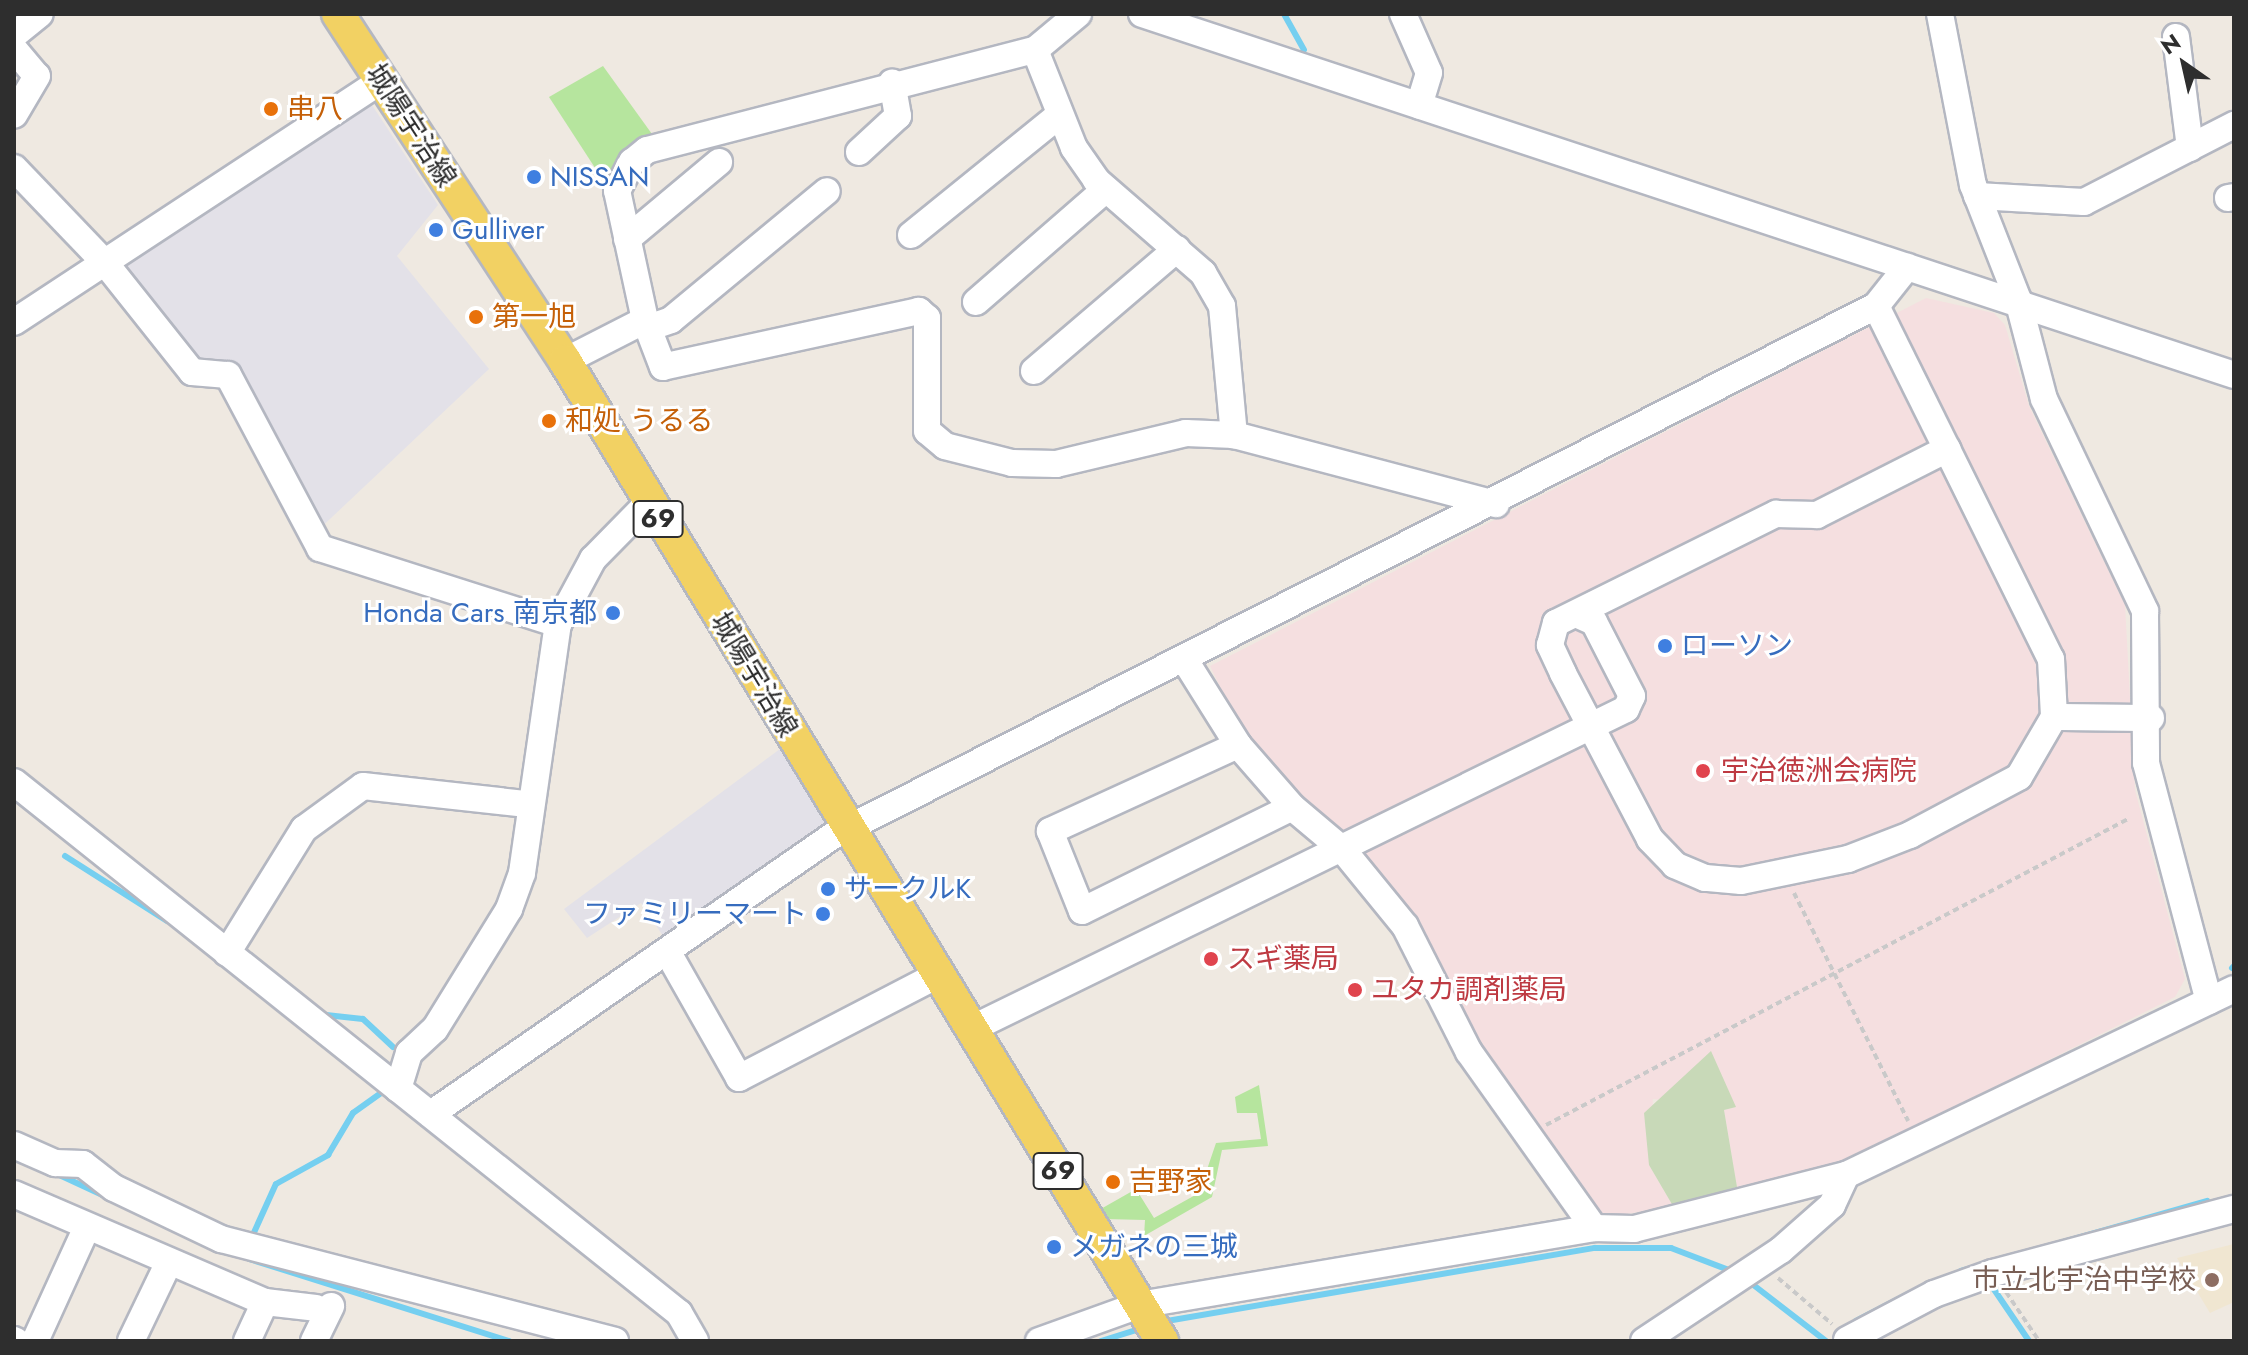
<!DOCTYPE html>
<meta charset="utf-8">
<style>
body{margin:0}
#map{position:relative;width:2248px;height:1355px;overflow:hidden;background:#efe9e1;font-family:Jost,"Noto Sans JP",sans-serif}
div>[style]{position:absolute}
[style*='--x']{left:calc(var(--x)*1px);top:calc(var(--y)*1px);width:calc(var(--w)*1px);rotate:calc(var(--a)*1deg)}
.industrial>*{inset:0;background:#e3e1e8}
.education>*{inset:0;background:#f0e6d1}
.medical>*{inset:0;background:#f5dfe0}
.green>*{inset:0;background:#b6e59e}
.cemetery>*{inset:0;background:#c8d9b8}
.stream>*{height:6px;margin:-3px;padding:0 3px;transform-origin:3px;border-radius:3px;background:#75cff0}
.path>*{height:4px;margin-top:-2px;transform-origin:0;background:repeating-linear-gradient(90deg,#c9c9c9 0 6px,transparent 0 10px)}
.roads{filter:drop-shadow(2px 0 #b4b7c1) drop-shadow(-2px 0 #b4b7c1) drop-shadow(0 2px #b4b7c1) drop-shadow(0 -2px #b4b7c1)}
.minor>*{height:26px;margin:-13px;padding:0 13px;transform-origin:13px;border-radius:13px;background:#fff}
.major>*{height:32px;margin:-16px;padding:0 16px;transform-origin:16px;border-radius:16px;background:#f2d163}
.dots>*{width:22px;height:22px;translate:-50% -50%;box-sizing:border-box;border:4px solid #fff;border-radius:50%}
span{translate:-50% -50%;white-space:nowrap;text-align:center;line-height:1.15;-webkit-text-stroke:6px #fff;paint-order:stroke}
.shield-label span{padding:2px 6px;background:#fff;border:2px solid;border-radius:6px;-webkit-text-stroke-width:0}
.shield-label{font-size:26px;color:#2e2e2e;font-weight:700}
.food-label{font-size:28px;color:#c56008}
.left{translate:0 -50%;text-align:left}
.street-label{font-size:28px;color:#2e2e2e}
.shop-label{font-size:28px;color:#366cbe}
.right{translate:-100% -50%;text-align:right}
.health-label{font-size:28px;color:#be3a42}
.education-label{font-size:28px;color:#785e54}
.frame{position:absolute;inset:0;border:16px solid #2e2e2e;pointer-events:none}
.north{position:absolute;left:2144px;top:24px;width:80px;height:80px;-webkit-text-stroke:6px #fff;paint-order:stroke;rotate:326deg;font-size:22px;font-weight:700;line-height:32px;text-align:center;color:#2e2e2e}
.north::after{content:'';display:block;margin:auto;width:28px;height:36px;background:#2e2e2e;clip-path:polygon(50% 0,100% 100%,50% 72%,0 100%)}
</style>
<div id="map">
<div class="industrial">
<i style="clip-path:polygon(366px 96px,438px 205px,397px 256px,489px 369px,313px 535px,233px 369px,202px 370px,114px 263px)"></i>
<i style="clip-path:polygon(780px 749px,829px 830px,665px 939px,641px 903px,587px 938px,564px 909px)"></i>
</div>
<div class="education">
<i style="clip-path:polygon(2234px 1244px,2234px 1302px,2210px 1313px,2177px 1258px)"></i>
</div>
<div class="medical">
<i style="clip-path:polygon(1926px 298px,1994px 313px,2005px 325px,2029px 406px,2125px 605px,2135px 790px,2185px 979px,2175px 997px,1846px 1161px,1737px 1187px,1724px 1110px,1736px 1107px,1653px 1099px,1649px 1165px,1673px 1206px,1609px 1217px,1599px 1213px,1481px 1047px,1415px 919px,1243px 734px,1210px 666px)"></i>
</div>
<div class="green">
<i style="clip-path:polygon(603px 66px,657px 141px,612px 194px,549px 97px)"></i>
<i style="clip-path:polygon(1259px 1085px,1268px 1146px,1222px 1150px,1212px 1197px,1144px 1236px,1145px 1220px,1105px 1219px,1099px 1210px,1136px 1189px,1154px 1218px,1199px 1193px,1216px 1143px,1261px 1139px,1257px 1113px,1237px 1113px,1235px 1097px)"></i>
</div>
<div class="cemetery">
<i style="clip-path:polygon(1711px 1051px,1736px 1107px,1724px 1110px,1737px 1187px,1673px 1206px,1649px 1165px,1644px 1113px)"></i>
</div>
<div class="stream">
<i style="--x:1284;--y:14;--w:41;--a:60.9"></i>
<i style="--x:65;--y:856;--w:121;--a:32.5"></i>
<i style="--x:2232;--y:968;--w:3;--a:-45"></i>
<i style="--x:317;--y:1014;--w:46;--a:6.2"></i>
<i style="--x:363;--y:1019;--w:41;--a:43"></i>
<i style="--x:55;--y:1173;--w:57;--a:24.8"></i>
<i style="--x:251;--y:1239;--w:60;--a:-65.6"></i>
<i style="--x:276;--y:1184;--w:60;--a:-29.1"></i>
<i style="--x:328;--y:1155;--w:49;--a:-59.2"></i>
<i style="--x:353;--y:1113;--w:43;--a:-35.5"></i>
<i style="--x:249;--y:1259;--w:273;--a:17.5"></i>
<i style="--x:1961;--y:1271;--w:256;--a:-15.9"></i>
<i style="--x:1747;--y:1280;--w:100;--a:37.7"></i>
<i style="--x:1991;--y:1285;--w:68;--a:55.8"></i>
<i style="--x:1856;--y:1321;--w:61;--a:-27.4"></i>
<i style="--x:1161;--y:1322;--w:440;--a:-9.7"></i>
<i style="--x:1595;--y:1248;--w:76;--a:0"></i>
<i style="--x:1671;--y:1248;--w:67;--a:20.9"></i>
<i style="--x:1101;--y:1341;--w:44;--a:-17.2"></i>
</div>
<div class="path">
<i style="--x:1794;--y:893;--w:255;--a:63.4"></i>
<i style="--x:1546;--y:1125;--w:658;--a:-27.73"></i>
<i style="--x:1778;--y:1278;--w:71;--a:40.4"></i>
<i style="--x:2006;--y:1292;--w:59;--a:56"></i>
</div>
<div class="roads">
<div class="minor">
<i style="--x:1142;--y:14;--w:1150;--a:18.29"></i>
<i style="--x:1403;--y:14;--w:64;--a:66.2"></i>
<i style="--x:1429;--y:73;--w:34;--a:107"></i>
<i style="--x:1940;--y:14;--w:174;--a:79.1"></i>
<i style="--x:1973;--y:185;--w:123;--a:68.6"></i>
<i style="--x:2018;--y:300;--w:102;--a:75.3"></i>
<i style="--x:2044;--y:399;--w:235;--a:64.5"></i>
<i style="--x:2145;--y:611;--w:152;--a:89.6"></i>
<i style="--x:2146;--y:763;--w:246;--a:75.2"></i>
<i style="--x:14;--y:35;--w:33;--a:-39"></i>
<i style="--x:2176;--y:37;--w:112;--a:82.8"></i>
<i style="--x:14;--y:49;--w:35;--a:50"></i>
<i style="--x:37;--y:76;--w:45;--a:120.5"></i>
<i style="--x:1035;--y:50;--w:105;--a:68.3"></i>
<i style="--x:1074;--y:148;--w:39;--a:55"></i>
<i style="--x:1096;--y:180;--w:142;--a:41"></i>
<i style="--x:1203;--y:273;--w:38;--a:60"></i>
<i style="--x:1222;--y:306;--w:130;--a:84.7"></i>
<i style="--x:1234;--y:435;--w:48;--a:-177.6"></i>
<i style="--x:1186;--y:433;--w:134;--a:166.6"></i>
<i style="--x:1056;--y:464;--w:44;--a:-178.7"></i>
<i style="--x:1012;--y:463;--w:69;--a:-165.8"></i>
<i style="--x:945;--y:446;--w:23;--a:-140"></i>
<i style="--x:927;--y:431;--w:113;--a:-90"></i>
<i style="--x:927;--y:318;--w:11;--a:-139"></i>
<i style="--x:919;--y:311;--w:262;--a:167.7"></i>
<i style="--x:663;--y:367;--w:50;--a:-111"></i>
<i style="--x:645;--y:320;--w:132;--a:-102.2"></i>
<i style="--x:617;--y:191;--w:33;--a:-63"></i>
<i style="--x:632;--y:162;--w:19;--a:-39"></i>
<i style="--x:647;--y:150;--w:401;--a:-14.5"></i>
<i style="--x:1035;--y:50;--w:56;--a:-39.9"></i>
<i style="--x:859;--y:152;--w:53;--a:-42.7"></i>
<i style="--x:898;--y:116;--w:34;--a:-100"></i>
<i style="--x:14;--y:168;--w:133;--a:46.2"></i>
<i style="--x:106;--y:264;--w:138;--a:51.5"></i>
<i style="--x:192;--y:372;--w:36;--a:5"></i>
<i style="--x:228;--y:375;--w:196;--a:62"></i>
<i style="--x:320;--y:548;--w:250;--a:17.7"></i>
<i style="--x:1977;--y:196;--w:107;--a:3.2"></i>
<i style="--x:2084;--y:202;--w:169;--a:-27.2"></i>
<i style="--x:2228;--y:198;--w:6;--a:-9"></i>
<i style="--x:911;--y:235;--w:191;--a:-39"></i>
<i style="--x:627;--y:239;--w:120;--a:-39.9"></i>
<i style="--x:976;--y:302;--w:172;--a:-41"></i>
<i style="--x:1876;--y:306;--w:160;--a:63.6"></i>
<i style="--x:1947;--y:449;--w:234;--a:63.7"></i>
<i style="--x:2051;--y:659;--w:58;--a:87"></i>
<i style="--x:2054;--y:717;--w:69;--a:120.3"></i>
<i style="--x:2019;--y:777;--w:123;--a:152"></i>
<i style="--x:1910;--y:835;--w:66;--a:158.8"></i>
<i style="--x:1848;--y:859;--w:109;--a:168.4"></i>
<i style="--x:1741;--y:881;--w:36;--a:-175"></i>
<i style="--x:1705;--y:878;--w:33;--a:-157"></i>
<i style="--x:1675;--y:865;--w:36;--a:-134"></i>
<i style="--x:1650;--y:839;--w:187;--a:-117.7"></i>
<i style="--x:1563;--y:673;--w:31;--a:-115"></i>
<i style="--x:1550;--y:645;--w:23;--a:-75"></i>
<i style="--x:1556;--y:623;--w:246;--a:-26.4"></i>
<i style="--x:1776;--y:514;--w:41;--a:1.4"></i>
<i style="--x:1817;--y:515;--w:146;--a:-26.9"></i>
<i style="--x:14;--y:322;--w:440;--a:-33.3"></i>
<i style="--x:648;--y:328;--w:24;--a:-19"></i>
<i style="--x:671;--y:320;--w:202;--a:-39.6"></i>
<i style="--x:565;--y:361;--w:90;--a:-27.1"></i>
<i style="--x:1034;--y:371;--w:188;--a:-40.5"></i>
<i style="--x:1234;--y:435;--w:271;--a:14.8"></i>
<i style="--x:1186;--y:662;--w:98;--a:57.9"></i>
<i style="--x:1238;--y:745;--w:82;--a:48.9"></i>
<i style="--x:1292;--y:807;--w:67;--a:40.1"></i>
<i style="--x:1343;--y:850;--w:98;--a:50.8"></i>
<i style="--x:1405;--y:926;--w:141;--a:63.1"></i>
<i style="--x:1469;--y:1052;--w:216;--a:54.6"></i>
<i style="--x:2054;--y:717;--w:97;--a:0.6"></i>
<i style="--x:1238;--y:745;--w:207;--a:155.4"></i>
<i style="--x:1050;--y:831;--w:86;--a:68.2"></i>
<i style="--x:1082;--y:911;--w:234;--a:-26.3"></i>
<i style="--x:14;--y:782;--w:851;--a:38.61"></i>
<i style="--x:679;--y:1313;--w:32;--a:60"></i>
<i style="--x:667;--y:951;--w:146;--a:60.4"></i>
<i style="--x:739;--y:1078;--w:224;--a:-27.4"></i>
<i style="--x:227;--y:953;--w:146;--a:-58.2"></i>
<i style="--x:304;--y:829;--w:73;--a:-36.1"></i>
<i style="--x:363;--y:786;--w:165;--a:6.3"></i>
<i style="--x:971;--y:1029;--w:729;--a:-26.04"></i>
<i style="--x:1626;--y:709;--w:14;--a:-65"></i>
<i style="--x:1632;--y:696;--w:83;--a:-117.2"></i>
<i style="--x:1594;--y:622;--w:20;--a:-156"></i>
<i style="--x:398;--y:1089;--w:38;--a:-73"></i>
<i style="--x:409;--y:1053;--w:35;--a:-43"></i>
<i style="--x:435;--y:1029;--w:141;--a:-58.3"></i>
<i style="--x:509;--y:909;--w:38;--a:-70"></i>
<i style="--x:522;--y:873;--w:252;--a:-81.8"></i>
<i style="--x:558;--y:624;--w:74;--a:-61.7"></i>
<i style="--x:593;--y:559;--w:78;--a:-45.5"></i>
<i style="--x:431;--y:1114;--w:489;--a:-34.7"></i>
<i style="--x:833;--y:836;--w:1170;--a:-26.94"></i>
<i style="--x:1876;--y:306;--w:50;--a:-51.5"></i>
<i style="--x:14;--y:1145;--w:45;--a:23.7"></i>
<i style="--x:55;--y:1163;--w:28;--a:2"></i>
<i style="--x:83;--y:1164;--w:39;--a:38"></i>
<i style="--x:114;--y:1188;--w:119;--a:25.5"></i>
<i style="--x:221;--y:1239;--w:407;--a:14.5"></i>
<i style="--x:14;--y:1194;--w:273;--a:23.3"></i>
<i style="--x:265;--y:1302;--w:51;--a:6.7"></i>
<i style="--x:14;--y:1340;--w:2;--a:27"></i>
<i style="--x:1847;--y:1340;--w:98;--a:-27.9"></i>
<i style="--x:1934;--y:1294;--w:63;--a:-19.6"></i>
<i style="--x:1993;--y:1273;--w:249;--a:-14.9"></i>
<i style="--x:35;--y:1341;--w:123;--a:-65.5"></i>
<i style="--x:131;--y:1341;--w:88;--a:-64.3"></i>
<i style="--x:247;--y:1341;--w:43;--a:-65.2"></i>
<i style="--x:314;--y:1341;--w:39;--a:-64"></i>
<i style="--x:1039;--y:1341;--w:106;--a:-19.8"></i>
<i style="--x:1139;--y:1305;--w:461;--a:-9.6"></i>
<i style="--x:1594;--y:1228;--w:40;--a:1.4"></i>
<i style="--x:1634;--y:1229;--w:219;--a:-14.3"></i>
<i style="--x:1846;--y:1175;--w:430;--a:-25.6"></i>
<i style="--x:1644;--y:1341;--w:164;--a:-33.6"></i>
<i style="--x:1781;--y:1250;--w:68;--a:-41.4"></i>
<i style="--x:1832;--y:1205;--w:33;--a:-65"></i>
</div>
<div class="major">
<i style="--x:338;--y:14;--w:415;--a:56.8"></i>
<i style="--x:565;--y:361;--w:1148;--a:58.65"></i>
</div>
</div>
<div class="dots">
<i style="left:271px;top:109px;background:#e8710a"></i>
<i style="left:534px;top:177px;background:#3f7fe0"></i>
<i style="left:436px;top:230px;background:#3f7fe0"></i>
<i style="left:476px;top:317px;background:#e8710a"></i>
<i style="left:549px;top:421px;background:#e8710a"></i>
<i style="left:613px;top:613px;background:#3f7fe0"></i>
<i style="left:1665px;top:646px;background:#3f7fe0"></i>
<i style="left:1703px;top:771px;background:#e0444e"></i>
<i style="left:828px;top:889px;background:#3f7fe0"></i>
<i style="left:823px;top:914px;background:#3f7fe0"></i>
<i style="left:1211px;top:959px;background:#e0444e"></i>
<i style="left:1355px;top:990px;background:#e0444e"></i>
<i style="left:1113px;top:1182px;background:#e8710a"></i>
<i style="left:1054px;top:1247px;background:#3f7fe0"></i>
<i style="left:2212px;top:1280px;background:#8d6e63"></i>
</div>
<div class="shield-label">
<span style="left:658px;top:519px">69</span>
<span style="left:1058px;top:1171px">69</span>
</div>
<div class="food-label">
<span class="left" style="left:287px;top:109px">串八</span>
<span class="left" style="left:492px;top:317px">第一旭</span>
<span class="left" style="left:565px;top:421px">和処 うるる</span>
<span class="left" style="left:1129px;top:1182px">吉野家</span>
</div>
<div class="street-label">
<span style="left:411px;top:126px;rotate:57deg">城陽宇治線</span>
<span style="left:754px;top:675px;rotate:59deg">城陽宇治線</span>
</div>
<div class="shop-label">
<span class="left" style="left:550px;top:177px">NISSAN</span>
<span class="left" style="left:452px;top:230px">Gulliver</span>
<span class="right" style="left:597px;top:613px">Honda Cars 南京都</span>
<span class="left" style="left:1681px;top:646px">ローソン</span>
<span class="left" style="left:844px;top:889px">サークルK</span>
<span class="right" style="left:807px;top:914px">ファミリーマート</span>
<span class="left" style="left:1070px;top:1247px">メガネの三城</span>
</div>
<div class="health-label">
<span class="left" style="left:1721px;top:771px">宇治徳洲会病院</span>
<span class="left" style="left:1227px;top:959px">スギ薬局</span>
<span class="left" style="left:1371px;top:990px">ユタカ調剤薬局</span>
</div>
<div class="education-label">
<span class="right" style="left:2196px;top:1280px">市立北宇治中学校</span>
</div>
<div class="frame"></div>
<div class="north">N</div>
</div>
